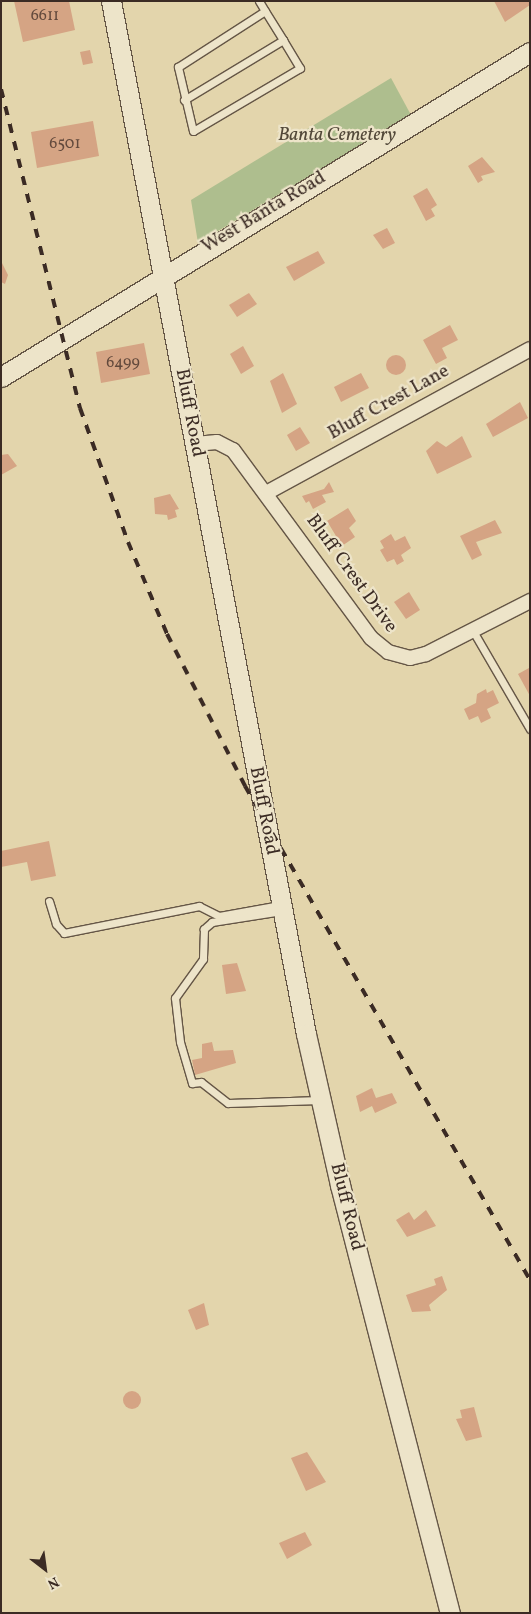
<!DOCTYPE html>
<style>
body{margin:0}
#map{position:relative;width:531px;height:1614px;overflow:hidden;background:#e3d5ac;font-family:Vollkorn,serif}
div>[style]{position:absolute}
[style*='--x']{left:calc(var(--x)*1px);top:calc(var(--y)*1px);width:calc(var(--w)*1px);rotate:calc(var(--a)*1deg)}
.green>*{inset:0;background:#aebe8e}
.building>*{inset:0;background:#d5a484}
.round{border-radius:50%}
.roads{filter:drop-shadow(1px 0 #655646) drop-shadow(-1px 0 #655646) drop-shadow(0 1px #655646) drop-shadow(0 -1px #655646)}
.lane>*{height:7px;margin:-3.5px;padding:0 3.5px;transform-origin:3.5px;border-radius:3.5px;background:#ede4c9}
.street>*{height:14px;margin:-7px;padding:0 7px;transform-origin:7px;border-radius:7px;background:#ede4c9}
.secondary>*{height:19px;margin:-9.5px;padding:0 9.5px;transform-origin:9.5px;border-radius:9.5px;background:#ede4c9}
.rail>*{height:4px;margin-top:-2px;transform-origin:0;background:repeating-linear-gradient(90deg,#3b2b24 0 9px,transparent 0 18px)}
span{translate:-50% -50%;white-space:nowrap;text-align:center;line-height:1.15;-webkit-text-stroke:4.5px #ede4c9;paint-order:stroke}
.number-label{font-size:16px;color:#62493c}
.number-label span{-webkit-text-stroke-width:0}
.park-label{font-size:19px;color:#524839;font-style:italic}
.street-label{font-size:19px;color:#3b2b24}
.frame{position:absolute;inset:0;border:2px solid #3b2b24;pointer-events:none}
.north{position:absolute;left:20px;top:1544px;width:50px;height:50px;-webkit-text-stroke:4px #ede4c9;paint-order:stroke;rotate:150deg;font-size:14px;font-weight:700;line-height:20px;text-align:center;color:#3b2b24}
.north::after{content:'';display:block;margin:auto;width:18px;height:22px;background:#3b2b24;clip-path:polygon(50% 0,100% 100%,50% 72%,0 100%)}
</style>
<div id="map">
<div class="green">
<i style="clip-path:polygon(391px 78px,411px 115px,198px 243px,191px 200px)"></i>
</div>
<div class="building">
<i style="clip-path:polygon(14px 1px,69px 1px,75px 30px,23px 42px)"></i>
<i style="clip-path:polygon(494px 1px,530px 1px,530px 5px,505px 22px)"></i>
<i style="clip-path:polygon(90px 50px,93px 63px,83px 65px,80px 52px)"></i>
<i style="clip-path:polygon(93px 121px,99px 156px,37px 168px,31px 132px)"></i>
<i style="clip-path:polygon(482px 157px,495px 172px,481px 176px,483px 180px,478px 183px,468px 166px)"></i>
<i style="clip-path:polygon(427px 188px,437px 205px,431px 209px,435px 216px,426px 221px,413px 196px)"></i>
<i style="clip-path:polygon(387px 228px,395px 243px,383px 249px,373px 235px)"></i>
<i style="clip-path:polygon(318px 251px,325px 263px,294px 281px,286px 267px)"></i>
<i style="clip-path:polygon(1px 261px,8px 275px,5px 284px,1px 282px)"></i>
<i style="clip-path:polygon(249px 293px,257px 304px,237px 317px,229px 305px)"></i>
<i style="clip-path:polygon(450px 325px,458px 340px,442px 348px,447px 358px,436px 364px,423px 340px)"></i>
<i style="clip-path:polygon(144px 343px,150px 374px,101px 383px,96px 352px)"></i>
<i style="clip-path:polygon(243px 346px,254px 366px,241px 374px,230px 354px)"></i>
<i class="round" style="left:386px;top:355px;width:20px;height:20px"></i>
<i style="clip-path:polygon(283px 373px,297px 404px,282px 413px,270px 381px)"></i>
<i style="clip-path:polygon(361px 373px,369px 388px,341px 402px,334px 387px)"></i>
<i style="clip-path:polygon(520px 402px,528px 418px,493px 437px,486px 424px)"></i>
<i style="clip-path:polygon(300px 427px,310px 443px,296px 451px,287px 435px)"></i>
<i style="clip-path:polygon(462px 436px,472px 457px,437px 474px,426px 451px,437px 441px,446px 447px)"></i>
<i style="clip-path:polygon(8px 454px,17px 466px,1px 475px,1px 455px)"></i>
<i style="clip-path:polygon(329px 482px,334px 492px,322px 495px,326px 502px,313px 509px,309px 501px,306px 503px,302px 496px,324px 489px)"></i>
<i style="clip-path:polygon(170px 494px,179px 509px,175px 510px,177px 517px,168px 520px,167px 515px,155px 514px,154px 498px)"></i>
<i style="clip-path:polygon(348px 508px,356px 521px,349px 528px,355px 537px,336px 550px,330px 541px,336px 536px,327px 521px)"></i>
<i style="clip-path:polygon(495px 520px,502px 533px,476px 542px,482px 555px,472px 560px,460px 536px)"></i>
<i style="clip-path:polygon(391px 534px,395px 541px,405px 536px,411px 548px,401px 555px,404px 561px,397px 565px,394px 559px,387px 562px,380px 550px,384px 548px,380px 541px)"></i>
<i style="clip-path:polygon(409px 592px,420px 610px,406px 619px,394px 602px)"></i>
<i style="clip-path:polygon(529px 668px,530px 670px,530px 696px,518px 674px)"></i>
<i style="clip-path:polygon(486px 689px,487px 693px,493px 690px,499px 703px,487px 709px,491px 718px,481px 723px,478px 716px,469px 720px,464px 709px,476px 703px,477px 694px)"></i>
<i style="clip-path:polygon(49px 841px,56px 876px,31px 881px,27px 862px,1px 867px,1px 851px)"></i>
<i style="clip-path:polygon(237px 963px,246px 991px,226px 994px,222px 965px)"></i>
<i style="clip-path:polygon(212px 1042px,214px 1051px,233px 1050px,236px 1063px,195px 1075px,192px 1060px,202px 1058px,202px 1044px)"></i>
<i style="clip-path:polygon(372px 1088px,376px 1098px,392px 1093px,397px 1103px,375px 1113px,372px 1106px,360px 1112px,356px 1096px)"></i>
<i style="clip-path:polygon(426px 1210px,436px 1226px,407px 1237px,396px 1220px,409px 1212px,414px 1220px)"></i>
<i style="clip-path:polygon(442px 1276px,447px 1290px,429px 1305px,431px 1311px,412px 1312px,406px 1295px,436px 1285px,434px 1279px)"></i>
<i style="clip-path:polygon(204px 1303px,209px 1325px,196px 1330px,188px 1310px)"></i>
<i class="round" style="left:123px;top:1391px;width:18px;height:18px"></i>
<i style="clip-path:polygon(474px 1407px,482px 1437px,466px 1441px,456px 1419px,462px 1418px,460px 1410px)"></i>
<i style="clip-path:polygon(307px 1452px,326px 1482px,306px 1491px,291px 1458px)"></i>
<i style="clip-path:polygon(305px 1532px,312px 1545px,287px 1559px,279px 1543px)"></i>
</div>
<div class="roads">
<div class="lane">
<i style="--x:259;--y:1;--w:12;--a:59"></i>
<i style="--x:265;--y:11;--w:34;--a:58"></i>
<i style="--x:283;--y:40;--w:33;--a:59"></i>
<i style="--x:300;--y:68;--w:124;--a:149.5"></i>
<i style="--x:193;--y:131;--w:66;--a:-103.2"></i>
<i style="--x:178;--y:67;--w:103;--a:-32.8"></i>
<i style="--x:184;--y:100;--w:116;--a:-31.2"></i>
<i style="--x:473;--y:631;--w:113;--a:59.8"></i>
<i style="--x:49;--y:901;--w:24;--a:73"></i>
<i style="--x:56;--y:924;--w:12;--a:48"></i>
<i style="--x:64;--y:933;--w:138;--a:-11.3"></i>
<i style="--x:199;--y:906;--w:22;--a:27"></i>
<i style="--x:219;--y:916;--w:62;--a:-10.2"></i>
<i style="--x:282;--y:911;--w:71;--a:171.1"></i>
<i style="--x:212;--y:922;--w:11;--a:139"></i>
<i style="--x:204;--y:929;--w:30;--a:92"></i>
<i style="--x:203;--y:959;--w:48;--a:125.7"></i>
<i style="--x:175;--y:998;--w:44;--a:83.5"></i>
<i style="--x:180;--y:1042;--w:43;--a:73.7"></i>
<i style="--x:192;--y:1083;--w:9;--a:-6"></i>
<i style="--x:201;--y:1082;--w:34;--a:38"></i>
<i style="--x:228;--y:1103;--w:92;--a:-1.9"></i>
</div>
<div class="street">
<i style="--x:195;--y:444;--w:22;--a:-5"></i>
<i style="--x:217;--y:442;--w:18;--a:27"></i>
<i style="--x:233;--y:450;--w:233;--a:53.7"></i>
<i style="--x:371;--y:638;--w:22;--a:39"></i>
<i style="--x:388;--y:652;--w:23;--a:15"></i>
<i style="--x:410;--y:658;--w:16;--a:-14"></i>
<i style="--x:426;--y:654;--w:117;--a:-27"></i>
<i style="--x:268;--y:492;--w:298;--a:-28.6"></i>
</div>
<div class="secondary">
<i style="--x:111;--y:1;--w:1051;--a:79.31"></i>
<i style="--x:306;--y:1034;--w:155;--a:77.3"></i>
<i style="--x:340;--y:1185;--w:442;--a:75.6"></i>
<i style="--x:1;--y:377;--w:621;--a:-31.57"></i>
</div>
</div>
<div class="rail">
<i style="--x:1;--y:89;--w:329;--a:76.1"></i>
<i style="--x:80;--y:408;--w:142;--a:70.3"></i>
<i style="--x:128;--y:542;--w:100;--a:67"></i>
<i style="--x:167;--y:634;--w:171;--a:62.8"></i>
<i style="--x:245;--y:786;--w:570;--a:60.02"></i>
</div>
<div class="number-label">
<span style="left:45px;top:16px">6611</span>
<span style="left:65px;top:144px">6501</span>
<span style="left:123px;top:363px">6499</span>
</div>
<div class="park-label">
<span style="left:337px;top:136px">Banta Cemetery</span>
</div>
<div class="street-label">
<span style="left:264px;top:213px;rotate:-31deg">West Banta Road</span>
<span style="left:389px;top:403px;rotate:-29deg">Bluff Crest Lane</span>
<span style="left:189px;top:413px;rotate:79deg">Bluff Road</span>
<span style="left:351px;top:574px;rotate:54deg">Bluff Crest Drive</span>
<span style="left:263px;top:811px;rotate:79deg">Bluff Road</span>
<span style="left:346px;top:1207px;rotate:76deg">Bluff Road</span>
</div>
<div class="frame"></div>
<div class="north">N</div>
</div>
